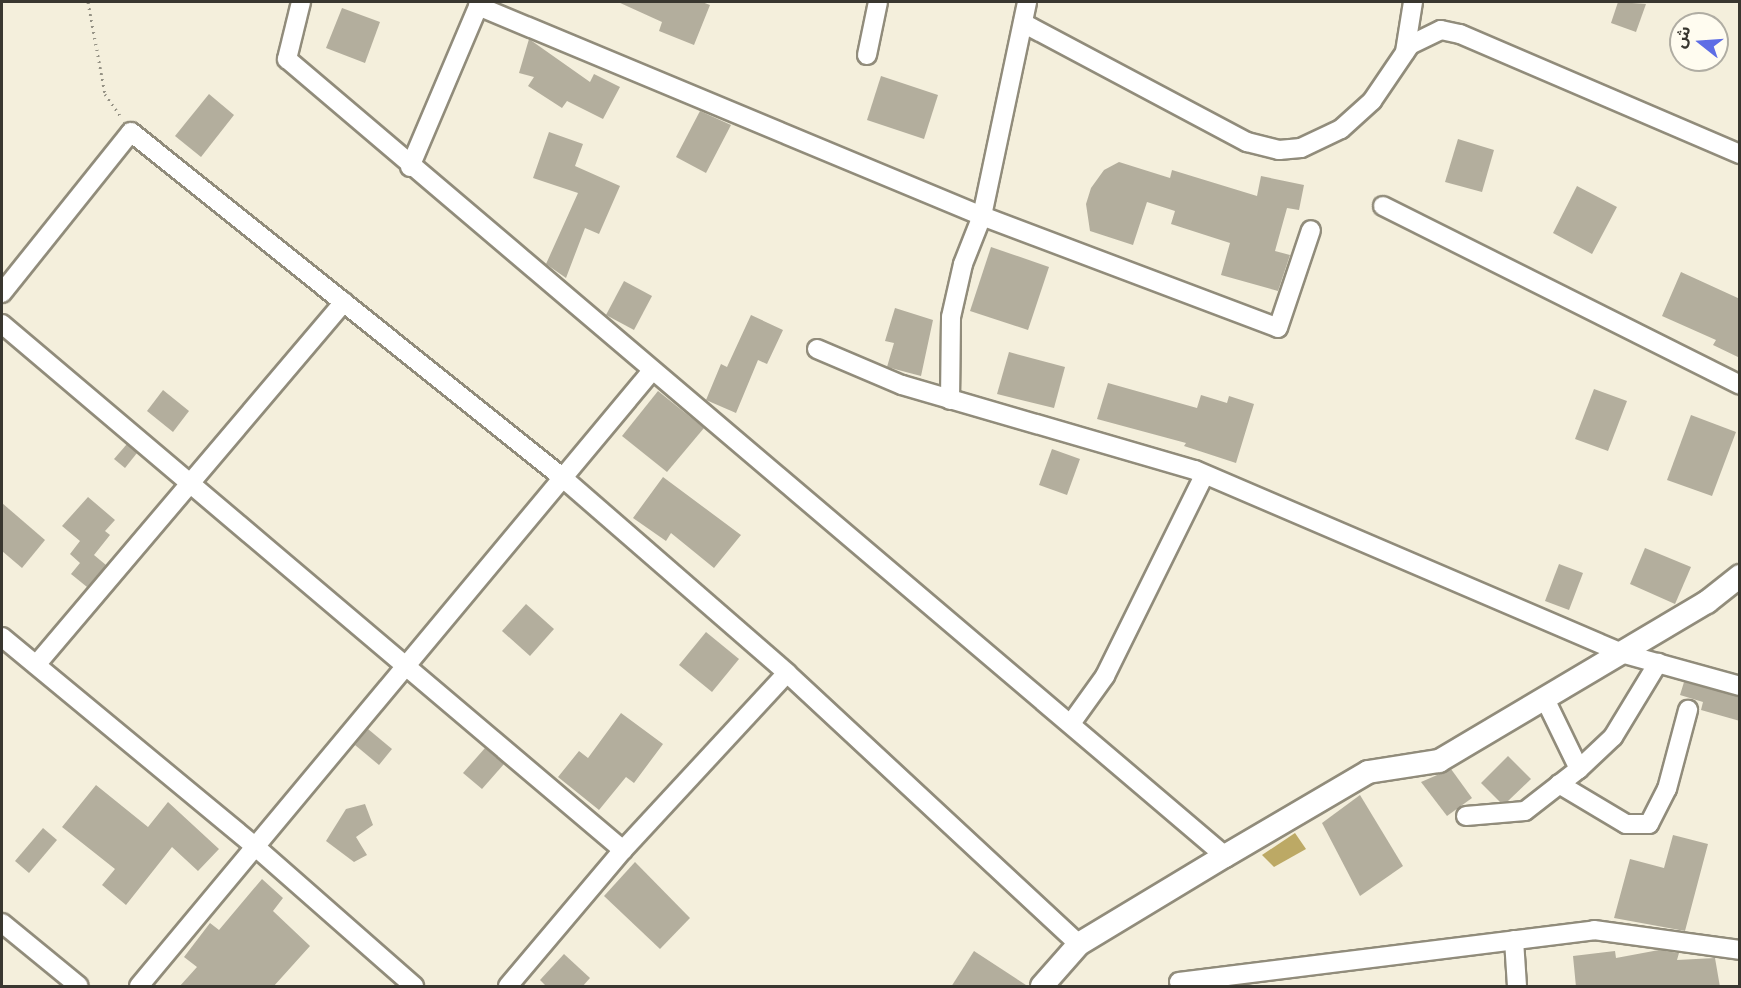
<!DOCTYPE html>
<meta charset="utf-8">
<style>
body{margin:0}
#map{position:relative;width:1741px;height:988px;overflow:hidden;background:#f4efdc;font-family:"Sofia Sans Condensed","Noto Sans Arabic",sans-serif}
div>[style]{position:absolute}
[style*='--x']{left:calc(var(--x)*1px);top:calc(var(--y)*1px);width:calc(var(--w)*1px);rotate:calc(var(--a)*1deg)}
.water>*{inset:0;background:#bca965}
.building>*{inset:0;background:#b3ae9d}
.path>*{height:3px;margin-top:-1.5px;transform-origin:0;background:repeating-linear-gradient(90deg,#959285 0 1.5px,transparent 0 6px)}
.roads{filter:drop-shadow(2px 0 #918c7b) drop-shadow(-2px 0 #918c7b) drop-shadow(0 2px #918c7b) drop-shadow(0 -2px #918c7b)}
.minor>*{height:18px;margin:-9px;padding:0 9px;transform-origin:9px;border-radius:9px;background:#fff}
.tertiary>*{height:22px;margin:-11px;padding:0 11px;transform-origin:11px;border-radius:11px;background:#fff}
span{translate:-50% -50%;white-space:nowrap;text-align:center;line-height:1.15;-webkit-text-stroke:6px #fffcf0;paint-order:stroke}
.frame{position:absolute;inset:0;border:3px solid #393730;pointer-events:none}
.north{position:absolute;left:1669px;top:12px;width:60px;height:60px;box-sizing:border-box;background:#fffcf0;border:2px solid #b0ada3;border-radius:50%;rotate:287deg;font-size:16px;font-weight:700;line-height:24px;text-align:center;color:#393730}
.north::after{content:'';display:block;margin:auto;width:21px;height:27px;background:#5e6de5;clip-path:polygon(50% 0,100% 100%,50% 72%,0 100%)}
</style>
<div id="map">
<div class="water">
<i style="clip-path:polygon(1295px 833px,1306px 849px,1274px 867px,1262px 855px)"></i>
</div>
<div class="building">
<i style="clip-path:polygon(618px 2px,702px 2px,710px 5px,694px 45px,659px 31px,662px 22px)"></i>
<i style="clip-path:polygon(1618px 2px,1646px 4px,1636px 32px,1611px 23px)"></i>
<i style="clip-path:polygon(342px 8px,380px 22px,365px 63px,326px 48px)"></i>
<i style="clip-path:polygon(529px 39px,590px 82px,594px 74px,620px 87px,603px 119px,567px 101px,562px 108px,528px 86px,534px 77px,519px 73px)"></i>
<i style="clip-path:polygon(881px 76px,938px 95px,924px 139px,867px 120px)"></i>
<i style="clip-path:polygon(209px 94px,234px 115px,201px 157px,175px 136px)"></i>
<i style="clip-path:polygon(700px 111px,731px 125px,706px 173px,676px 157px)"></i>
<i style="clip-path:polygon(549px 132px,583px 144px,575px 166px,620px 186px,599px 234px,585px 228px,566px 278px,546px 264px,578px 193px,533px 178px)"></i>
<i style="clip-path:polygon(1458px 139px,1494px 150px,1482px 192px,1445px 182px)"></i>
<i style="clip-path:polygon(1119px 162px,1170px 178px,1172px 170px,1257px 196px,1261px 176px,1304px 185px,1299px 210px,1287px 208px,1275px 251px,1290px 255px,1278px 291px,1221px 275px,1230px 243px,1171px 224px,1175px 211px,1147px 202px,1133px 245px,1090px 231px,1086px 204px,1091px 188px,1104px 170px)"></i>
<i style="clip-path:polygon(1577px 186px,1617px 207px,1592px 254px,1553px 233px)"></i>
<i style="clip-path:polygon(991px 247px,1049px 267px,1028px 330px,970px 311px)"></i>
<i style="clip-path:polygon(1681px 272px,1740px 299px,1740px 358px,1713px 345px,1716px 340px,1662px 316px)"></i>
<i style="clip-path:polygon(624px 281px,652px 296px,634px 330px,606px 315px)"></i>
<i style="clip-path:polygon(895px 308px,933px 320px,921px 376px,887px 367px,894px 343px,885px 341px)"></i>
<i style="clip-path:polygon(751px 315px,783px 330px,767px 364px,758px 360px,736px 413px,706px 400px,721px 364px,727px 367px)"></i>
<i style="clip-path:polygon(1009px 352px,1065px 367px,1054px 408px,997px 394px)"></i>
<i style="clip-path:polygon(1108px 383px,1197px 408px,1201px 395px,1227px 403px,1229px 396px,1254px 404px,1236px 463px,1184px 446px,1186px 443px,1097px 419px)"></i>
<i style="clip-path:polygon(1594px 389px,1627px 401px,1608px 451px,1575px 439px)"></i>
<i style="clip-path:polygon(163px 390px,189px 411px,173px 432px,147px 411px)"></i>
<i style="clip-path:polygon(658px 391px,704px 428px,667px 472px,622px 436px)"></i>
<i style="clip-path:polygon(1691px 415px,1736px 432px,1712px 496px,1667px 480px)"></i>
<i style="clip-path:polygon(127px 444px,137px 453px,125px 468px,114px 459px)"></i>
<i style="clip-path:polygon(1052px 449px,1080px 459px,1067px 495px,1039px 485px)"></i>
<i style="clip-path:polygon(663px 477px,741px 535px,714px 568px,671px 533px,666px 541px,633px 518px)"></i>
<i style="clip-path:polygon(88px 497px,115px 520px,105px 531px,110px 535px,94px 555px,106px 565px,87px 587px,71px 574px,80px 563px,70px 554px,80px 541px,62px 526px)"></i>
<i style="clip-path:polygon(2px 503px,45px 540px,22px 568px,2px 551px)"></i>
<i style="clip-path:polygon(1645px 548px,1691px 567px,1675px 604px,1630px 584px)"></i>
<i style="clip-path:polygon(1559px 564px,1583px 573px,1569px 610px,1545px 601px)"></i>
<i style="clip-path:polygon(526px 604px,554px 629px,530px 656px,502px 631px)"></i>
<i style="clip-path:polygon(706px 632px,739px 659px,712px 692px,679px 665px)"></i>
<i style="clip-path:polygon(1684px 682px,1740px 697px,1740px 721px,1701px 710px,1703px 702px,1680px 695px)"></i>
<i style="clip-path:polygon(621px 713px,663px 744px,634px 783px,626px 777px,599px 810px,558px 777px,579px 751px,588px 758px)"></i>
<i style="clip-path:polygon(368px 729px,392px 749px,379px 765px,355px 745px)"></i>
<i style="clip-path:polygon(485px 748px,504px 764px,482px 789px,463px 773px)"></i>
<i style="clip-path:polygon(1508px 756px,1531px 779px,1508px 801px,1500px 802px,1481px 783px)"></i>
<i style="clip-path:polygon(1451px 769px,1472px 798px,1447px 816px,1421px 782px)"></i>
<i style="clip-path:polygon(96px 785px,148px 827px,168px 802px,219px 849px,198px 871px,172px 847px,126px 905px,102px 885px,115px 869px,62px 827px)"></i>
<i style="clip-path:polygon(1360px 795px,1403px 866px,1360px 896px,1322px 823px)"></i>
<i style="clip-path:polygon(365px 804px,373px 825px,356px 837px,367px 855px,354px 862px,326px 841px,346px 809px)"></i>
<i style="clip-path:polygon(43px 828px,57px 840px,29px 873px,15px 861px)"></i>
<i style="clip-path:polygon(1673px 835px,1708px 844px,1685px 931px,1614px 918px,1630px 859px,1664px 868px)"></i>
<i style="clip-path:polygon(635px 862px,690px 918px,660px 949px,604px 896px)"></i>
<i style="clip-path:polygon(262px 879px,283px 898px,273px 911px,310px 946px,273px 987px,179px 987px,197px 967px,184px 957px,210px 923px,219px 930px)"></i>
<i style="clip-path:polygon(1659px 950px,1679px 953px,1677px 960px,1715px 958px,1720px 987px,1576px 987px,1573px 956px,1615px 951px,1616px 958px)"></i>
<i style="clip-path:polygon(974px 951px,1029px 987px,951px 987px)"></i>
<i style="clip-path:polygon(564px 954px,590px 978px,582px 987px,547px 987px,540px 980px)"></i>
</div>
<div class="path">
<i style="--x:88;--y:2;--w:94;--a:79.5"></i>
<i style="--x:105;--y:94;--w:29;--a:55"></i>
</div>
<div class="roads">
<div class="minor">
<i style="--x:301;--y:2;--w:59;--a:103.8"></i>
<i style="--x:287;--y:59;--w:1231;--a:40.35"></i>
<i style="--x:478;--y:6;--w:546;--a:22.62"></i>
<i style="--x:982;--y:216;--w:316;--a:20.7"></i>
<i style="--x:1278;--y:328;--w:103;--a:-71.4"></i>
<i style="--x:1023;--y:23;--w:254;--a:28"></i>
<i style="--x:1247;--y:142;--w:33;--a:14"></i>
<i style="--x:1279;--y:150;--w:22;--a:-5"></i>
<i style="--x:1301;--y:148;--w:44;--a:-25.4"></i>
<i style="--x:1341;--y:129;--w:42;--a:-42.1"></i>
<i style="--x:1372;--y:101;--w:68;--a:-55.8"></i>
<i style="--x:1410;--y:45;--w:34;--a:-26"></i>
<i style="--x:1441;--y:30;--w:19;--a:12"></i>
<i style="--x:1460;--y:34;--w:305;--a:23.2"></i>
<i style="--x:1405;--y:52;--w:51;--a:-80.9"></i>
<i style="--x:867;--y:55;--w:54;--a:-78.3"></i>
<i style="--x:410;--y:167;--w:179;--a:-67"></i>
<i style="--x:1383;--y:206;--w:399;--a:26.6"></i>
<i style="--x:2;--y:293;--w:206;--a:-51.3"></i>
<i style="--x:131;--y:132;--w:553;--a:38.69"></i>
<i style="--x:563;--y:478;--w:297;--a:41"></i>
<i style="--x:787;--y:673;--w:398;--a:42.9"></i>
<i style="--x:2;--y:324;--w:814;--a:40.27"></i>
<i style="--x:817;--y:349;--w:92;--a:23"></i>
<i style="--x:902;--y:385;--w:305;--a:16.2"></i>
<i style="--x:1195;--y:470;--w:464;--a:23.2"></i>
<i style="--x:1621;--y:653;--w:123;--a:15.5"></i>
<i style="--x:950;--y:400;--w:83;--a:-89.3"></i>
<i style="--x:951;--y:317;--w:54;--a:-77.2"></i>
<i style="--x:963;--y:264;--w:52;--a:-68.4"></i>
<i style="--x:982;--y:216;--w:219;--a:-78.1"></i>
<i style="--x:2;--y:637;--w:332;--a:39.6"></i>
<i style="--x:258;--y:849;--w:208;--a:41.3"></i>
<i style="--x:36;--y:665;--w:476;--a:-49.7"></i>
<i style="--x:1545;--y:699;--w:78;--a:64.1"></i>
<i style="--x:1072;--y:722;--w:57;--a:-54.3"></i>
<i style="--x:1105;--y:676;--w:223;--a:-63.7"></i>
<i style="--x:1559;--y:784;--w:78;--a:30.8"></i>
<i style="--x:1626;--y:824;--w:23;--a:0"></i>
<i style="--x:1649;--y:824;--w:39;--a:-63"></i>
<i style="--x:1667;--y:789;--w:82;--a:-75.1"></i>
<i style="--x:1466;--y:816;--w:59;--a:-4.8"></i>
<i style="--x:1525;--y:811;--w:68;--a:-37.9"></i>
<i style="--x:1579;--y:769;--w:47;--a:-43.3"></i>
<i style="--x:1613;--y:737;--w:87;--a:-58.7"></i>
<i style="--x:2;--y:923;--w:99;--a:39.3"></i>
<i style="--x:1514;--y:940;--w:46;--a:86.3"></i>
<i style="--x:1179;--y:982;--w:418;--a:-7.1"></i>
<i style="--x:1594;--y:930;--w:147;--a:7.8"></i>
<i style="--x:139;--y:986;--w:799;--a:-50.18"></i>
<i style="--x:508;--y:986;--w:178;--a:-49.8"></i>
<i style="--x:623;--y:850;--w:241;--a:-47.2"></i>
</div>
<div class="tertiary">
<i style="--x:1042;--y:986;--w:56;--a:-48.6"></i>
<i style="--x:1079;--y:944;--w:170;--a:-31.1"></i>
<i style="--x:1225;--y:856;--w:166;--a:-30.4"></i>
<i style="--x:1368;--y:772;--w:72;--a:-8.8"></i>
<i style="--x:1439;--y:761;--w:312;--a:-30.7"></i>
<i style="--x:1707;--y:602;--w:42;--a:-38.2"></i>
</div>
</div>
<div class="frame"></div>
<div class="north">ش</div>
</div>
